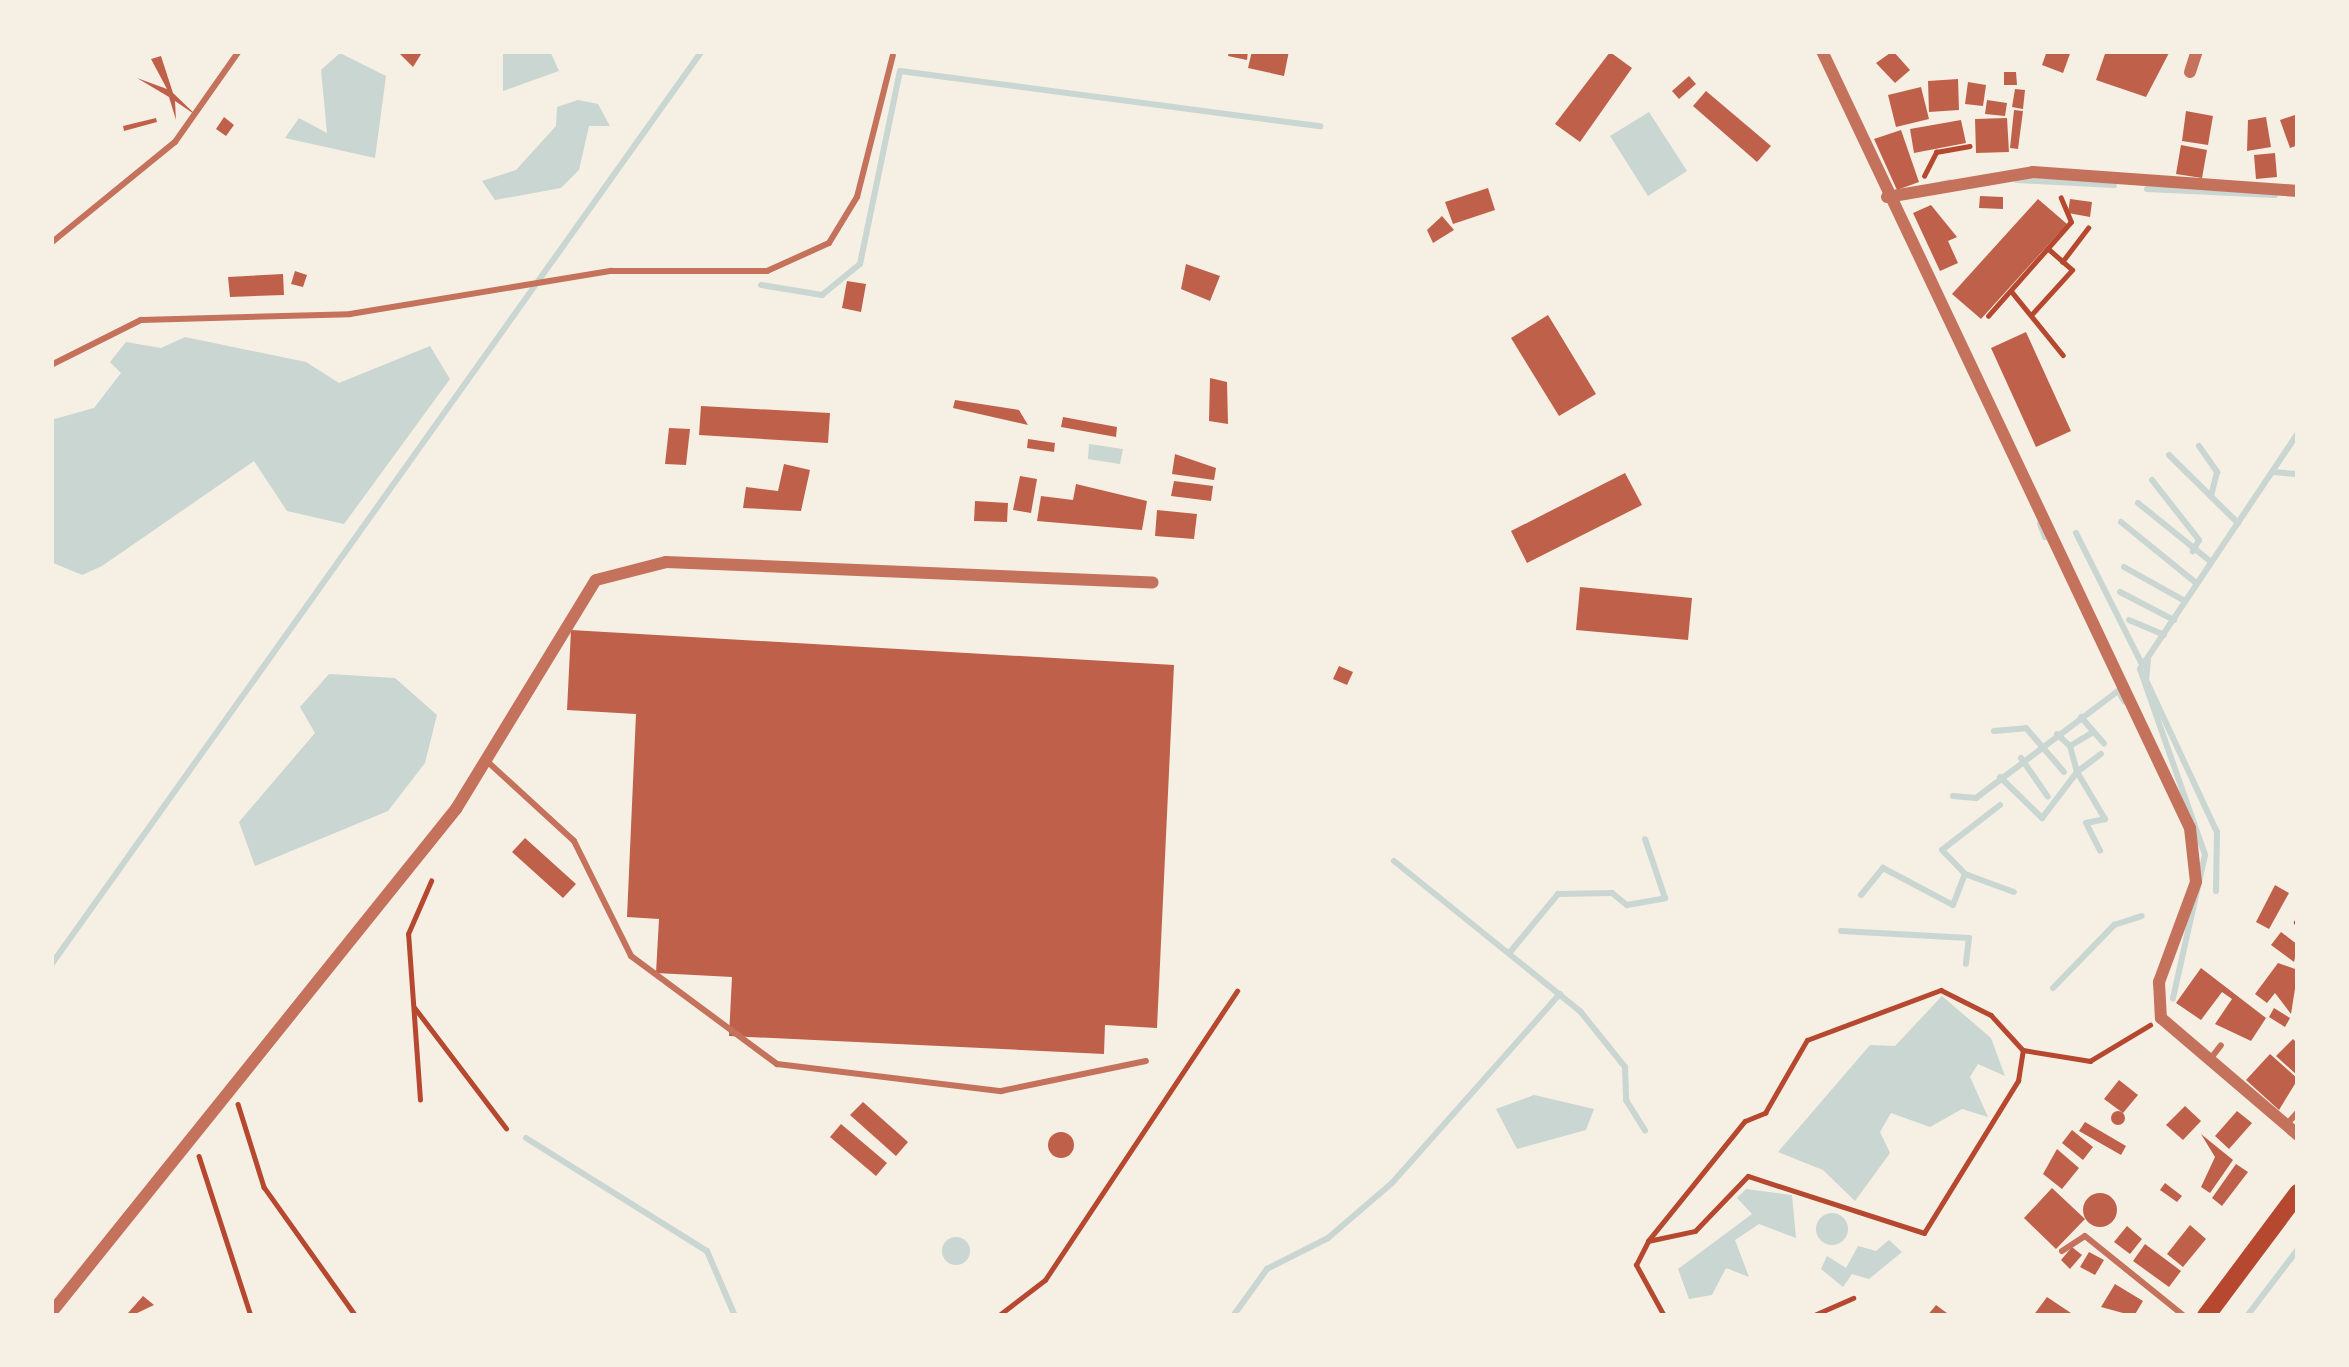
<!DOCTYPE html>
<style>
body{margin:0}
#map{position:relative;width:2349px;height:1367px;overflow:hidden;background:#f6efe4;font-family:Raleway,sans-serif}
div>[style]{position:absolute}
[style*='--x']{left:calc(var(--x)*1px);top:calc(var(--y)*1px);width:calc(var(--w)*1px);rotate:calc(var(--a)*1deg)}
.water>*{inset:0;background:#c9d6d2}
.round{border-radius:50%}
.stream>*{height:6px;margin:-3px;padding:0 3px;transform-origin:3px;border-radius:3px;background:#c9d6d2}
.building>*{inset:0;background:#bf614a}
.path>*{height:4.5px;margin:-2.25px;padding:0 2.25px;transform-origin:2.25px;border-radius:2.25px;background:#b5482f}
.service>*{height:6px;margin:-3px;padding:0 3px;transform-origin:3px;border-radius:3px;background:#c5725c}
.minor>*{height:12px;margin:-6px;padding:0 6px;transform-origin:6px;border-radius:6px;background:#c5725c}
.primary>*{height:18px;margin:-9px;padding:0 9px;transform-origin:9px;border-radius:9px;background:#b5482f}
span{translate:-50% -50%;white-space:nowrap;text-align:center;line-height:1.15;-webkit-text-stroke:10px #f6efe4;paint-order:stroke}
.frame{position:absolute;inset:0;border:54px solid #f6efe4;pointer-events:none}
</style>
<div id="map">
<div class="water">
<i style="clip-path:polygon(503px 51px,550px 51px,559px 71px,503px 91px)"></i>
<i style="clip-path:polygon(340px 53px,386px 76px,375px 158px,285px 138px,299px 118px,327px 133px,321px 70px)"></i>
<i style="clip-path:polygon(578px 100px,598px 104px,610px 126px,589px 126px,579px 170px,561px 188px,495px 200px,482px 181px,516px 170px,556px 126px,557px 107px)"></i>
<i style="clip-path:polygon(1649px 112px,1687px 171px,1648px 196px,1610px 136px)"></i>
<i style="clip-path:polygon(185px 337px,306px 362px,339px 383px,430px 346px,450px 379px,344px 524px,287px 511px,254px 461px,102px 566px,82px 575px,51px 562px,51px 420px,94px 408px,121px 373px,110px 362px,126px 342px,161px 348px)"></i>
<i style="clip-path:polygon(1089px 444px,1123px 449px,1120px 464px,1088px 459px)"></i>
<i style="clip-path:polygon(329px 674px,395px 678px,437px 715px,425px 763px,388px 811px,255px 866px,239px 822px,315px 733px,300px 707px)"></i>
<i style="clip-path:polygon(1942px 996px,1991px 1038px,2005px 1076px,1978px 1064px,1970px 1077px,1988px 1117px,1962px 1109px,1930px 1127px,1891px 1113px,1880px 1132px,1890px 1153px,1855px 1201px,1823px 1170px,1778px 1152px,1870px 1045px,1895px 1046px)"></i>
<i style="clip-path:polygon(1534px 1095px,1594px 1109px,1586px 1130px,1517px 1149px,1496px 1109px)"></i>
<i style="clip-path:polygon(1746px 1189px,1792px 1195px,1796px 1238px,1759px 1224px,1735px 1240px,1749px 1277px,1726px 1268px,1712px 1295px,1689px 1299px,1678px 1269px,1752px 1214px,1737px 1198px)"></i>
<i class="round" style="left:1816px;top:1213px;width:32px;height:32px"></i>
<i class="round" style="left:942px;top:1237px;width:28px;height:28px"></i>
<i style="clip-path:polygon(1889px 1240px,1902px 1252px,1869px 1279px,1852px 1274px,1843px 1287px,1821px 1269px,1827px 1256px,1846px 1268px,1858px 1246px,1876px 1251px)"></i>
</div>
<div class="stream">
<i style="--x:2017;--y:180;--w:97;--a:3"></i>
<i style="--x:2147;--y:189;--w:128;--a:2.7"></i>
<i style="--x:1917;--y:191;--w:34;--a:-15"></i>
<i style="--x:761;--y:285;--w:62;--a:9.3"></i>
<i style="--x:822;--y:295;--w:49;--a:-39.2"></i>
<i style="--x:860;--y:264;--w:197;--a:-78.3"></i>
<i style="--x:900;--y:71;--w:424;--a:7.5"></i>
<i style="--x:2199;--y:446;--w:32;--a:55"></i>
<i style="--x:2217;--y:472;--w:25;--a:104"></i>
<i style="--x:2169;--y:455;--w:97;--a:44.6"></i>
<i style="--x:2273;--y:472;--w:25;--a:5"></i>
<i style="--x:2152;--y:480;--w:76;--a:51.9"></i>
<i style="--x:2199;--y:540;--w:13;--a:119"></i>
<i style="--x:2138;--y:503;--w:94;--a:38.9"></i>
<i style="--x:2121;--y:522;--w:97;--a:39.1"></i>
<i style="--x:2040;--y:524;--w:14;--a:69"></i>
<i style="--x:2076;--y:533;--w:147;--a:63.3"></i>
<i style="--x:2124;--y:567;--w:70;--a:29.1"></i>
<i style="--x:2120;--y:592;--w:61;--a:27.4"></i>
<i style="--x:2129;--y:620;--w:38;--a:23"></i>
<i style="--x:2148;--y:659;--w:21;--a:95"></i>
<i style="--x:2146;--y:680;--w:168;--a:65"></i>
<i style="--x:2217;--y:832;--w:59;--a:91"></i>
<i style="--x:2140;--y:669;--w:197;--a:70.7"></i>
<i style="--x:2205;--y:855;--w:147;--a:102.6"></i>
<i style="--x:2140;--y:669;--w:284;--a:-56.2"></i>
<i style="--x:2081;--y:717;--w:35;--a:49"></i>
<i style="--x:1994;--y:731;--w:32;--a:-5"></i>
<i style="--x:2026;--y:728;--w:58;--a:49.2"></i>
<i style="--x:2057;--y:734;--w:18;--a:43"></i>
<i style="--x:2070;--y:746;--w:27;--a:-31"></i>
<i style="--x:2070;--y:746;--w:27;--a:75"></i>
<i style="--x:2077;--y:772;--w:30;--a:-37"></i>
<i style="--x:2021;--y:758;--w:47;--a:55.3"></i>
<i style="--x:2000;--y:777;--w:59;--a:44.3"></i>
<i style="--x:2042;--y:818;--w:58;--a:-52.7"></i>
<i style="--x:2077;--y:772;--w:55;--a:59.2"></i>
<i style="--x:2105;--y:819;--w:19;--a:168"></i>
<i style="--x:2086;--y:823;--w:31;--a:63"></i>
<i style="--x:1953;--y:796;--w:23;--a:5"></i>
<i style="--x:1976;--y:798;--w:178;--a:-37"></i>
<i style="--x:2118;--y:691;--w:12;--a:59"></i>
<i style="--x:2000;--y:805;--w:73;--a:142.2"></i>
<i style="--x:1942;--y:850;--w:33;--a:46"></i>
<i style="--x:1965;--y:874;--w:52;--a:20.2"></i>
<i style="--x:1394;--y:861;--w:239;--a:38.9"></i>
<i style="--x:1580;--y:1011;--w:72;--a:51.2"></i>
<i style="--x:1625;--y:1067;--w:33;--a:88"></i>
<i style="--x:1626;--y:1100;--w:36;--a:58"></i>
<i style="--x:1861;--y:895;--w:35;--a:-51"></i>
<i style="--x:1883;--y:868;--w:79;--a:27.9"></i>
<i style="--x:1953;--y:905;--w:33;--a:-69"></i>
<i style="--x:1841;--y:931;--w:128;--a:3.1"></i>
<i style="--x:1969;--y:938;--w:26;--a:97"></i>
<i style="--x:1511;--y:951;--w:74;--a:-50.5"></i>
<i style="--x:1558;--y:894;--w:54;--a:-1.1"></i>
<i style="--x:1612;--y:893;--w:19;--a:39"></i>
<i style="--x:1627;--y:905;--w:39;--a:-10"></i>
<i style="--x:1665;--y:898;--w:62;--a:-108.7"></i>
<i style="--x:51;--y:965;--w:1122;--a:-54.54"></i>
<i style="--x:2053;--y:988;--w:88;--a:-45.9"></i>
<i style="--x:2114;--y:925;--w:29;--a:-18"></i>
<i style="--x:526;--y:1138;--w:213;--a:32"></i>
<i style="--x:707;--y:1251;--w:71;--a:66.7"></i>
<i style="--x:1233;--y:1316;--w:58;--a:-54.1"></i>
<i style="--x:1267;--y:1269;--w:68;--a:-26.9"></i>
<i style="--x:1328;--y:1238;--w:84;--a:-40.7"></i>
<i style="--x:1392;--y:1183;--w:253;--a:-48.4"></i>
<i style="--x:2247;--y:1316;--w:84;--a:-52.7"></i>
</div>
<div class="building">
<i style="clip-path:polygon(397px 51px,423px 51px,413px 67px)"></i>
<i style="clip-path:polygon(1229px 51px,1248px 51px,1247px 60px,1228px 56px)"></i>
<i style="clip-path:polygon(1252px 51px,1289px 51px,1284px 76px,1248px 68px)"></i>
<i style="clip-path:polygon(1893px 51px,1910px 70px,1895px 83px,1876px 63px)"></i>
<i style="clip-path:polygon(2047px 51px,2071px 51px,2063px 73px,2042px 65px)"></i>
<i style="clip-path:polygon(2106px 51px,2162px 51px,2169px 53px,2146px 97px,2096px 80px)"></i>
<i style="clip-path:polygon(1610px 52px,1632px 68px,1580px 142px,1555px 124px)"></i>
<i style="clip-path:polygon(161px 56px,173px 93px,197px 116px,175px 101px,176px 120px,169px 97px,137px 78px,167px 89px,151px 59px)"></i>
<i style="clip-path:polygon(2004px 72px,2016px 72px,2017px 85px,2004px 85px)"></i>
<i style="clip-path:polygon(1689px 76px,1696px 84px,1679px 99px,1672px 91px)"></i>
<i style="clip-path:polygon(1958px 79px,1959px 110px,1929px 112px,1928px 81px)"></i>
<i style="clip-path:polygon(1968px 82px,1986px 85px,1983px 106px,1965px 104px)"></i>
<i style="clip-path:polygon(1921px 87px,1929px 119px,1896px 127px,1888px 95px)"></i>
<i style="clip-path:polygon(2015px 89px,2025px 90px,2023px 109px,2012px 107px)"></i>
<i style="clip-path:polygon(1706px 91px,1771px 146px,1757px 162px,1693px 106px)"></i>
<i style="clip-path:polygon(1987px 100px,2007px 103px,2005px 116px,1985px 114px)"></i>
<i style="clip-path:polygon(2014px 110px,2023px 111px,2018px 149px,2010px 148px)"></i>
<i style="clip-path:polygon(2186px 111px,2213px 116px,2208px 145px,2182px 141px)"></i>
<i style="clip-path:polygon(2298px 114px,2298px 145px,2290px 148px,2280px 120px)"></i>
<i style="clip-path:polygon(224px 117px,234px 125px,226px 136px,216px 129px)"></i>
<i style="clip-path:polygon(2266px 117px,2271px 147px,2247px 151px,2248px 120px)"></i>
<i style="clip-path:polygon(156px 118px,157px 122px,124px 131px,123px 126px)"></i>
<i style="clip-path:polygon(2007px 118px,2009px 152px,1976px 153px,1975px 119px)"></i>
<i style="clip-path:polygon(1961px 120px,1966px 143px,1914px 153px,1910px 129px)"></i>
<i style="clip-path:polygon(1901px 130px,1919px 182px,1897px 190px,1874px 139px)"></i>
<i style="clip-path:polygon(2181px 145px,2207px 150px,2202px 178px,2176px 174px)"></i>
<i style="clip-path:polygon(2275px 153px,2277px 177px,2256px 179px,2254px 155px)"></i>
<i style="clip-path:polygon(1488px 188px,1495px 210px,1453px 224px,1445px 202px)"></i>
<i style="clip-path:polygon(1980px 196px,2003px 197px,2003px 209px,1979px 208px)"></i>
<i style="clip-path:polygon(2038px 199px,2067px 224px,1981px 319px,1952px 294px)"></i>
<i style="clip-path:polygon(2070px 199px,2092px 202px,2090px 217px,2068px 213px)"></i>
<i style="clip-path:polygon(1931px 205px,1957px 237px,1948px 241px,1958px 263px,1940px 271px,1913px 213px)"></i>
<i style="clip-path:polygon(1442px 216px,1454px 230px,1433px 243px,1427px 230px)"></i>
<i style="clip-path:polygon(1186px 264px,1220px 276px,1210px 301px,1181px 289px)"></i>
<i style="clip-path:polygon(295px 271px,307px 275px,303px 287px,291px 284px)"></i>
<i style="clip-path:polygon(283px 274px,284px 295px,230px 297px,228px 277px)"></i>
<i style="clip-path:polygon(847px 281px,866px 284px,861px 312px,842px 308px)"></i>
<i style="clip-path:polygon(1548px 315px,1596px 394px,1559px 416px,1511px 338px)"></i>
<i style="clip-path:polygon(2026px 332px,2071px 431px,2036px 447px,1991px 348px)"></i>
<i style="clip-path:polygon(1210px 378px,1227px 382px,1228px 424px,1209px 421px)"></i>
<i style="clip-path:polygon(955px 400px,1019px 410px,1028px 425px,953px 408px)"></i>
<i style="clip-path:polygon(701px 406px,830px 413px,828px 443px,699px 435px)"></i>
<i style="clip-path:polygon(1063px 417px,1117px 427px,1116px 437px,1061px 427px)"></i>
<i style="clip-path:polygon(669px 428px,690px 429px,686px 465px,665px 464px)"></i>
<i style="clip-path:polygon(1028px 439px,1055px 443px,1054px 452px,1027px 448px)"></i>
<i style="clip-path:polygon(1175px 454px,1216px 468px,1214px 480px,1172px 474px)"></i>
<i style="clip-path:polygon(784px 464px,810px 470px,801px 511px,743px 508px,746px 487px,778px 491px)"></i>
<i style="clip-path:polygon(1625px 473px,1642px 505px,1527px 563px,1511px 531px)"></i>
<i style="clip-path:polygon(1020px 476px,1037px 479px,1031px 513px,1013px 510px)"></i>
<i style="clip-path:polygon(1174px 481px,1213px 486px,1211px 501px,1171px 496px)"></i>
<i style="clip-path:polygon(1076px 484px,1147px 501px,1142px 530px,1037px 521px,1041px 496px,1073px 500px)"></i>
<i style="clip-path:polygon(975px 501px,1008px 503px,1007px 522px,974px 521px)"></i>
<i style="clip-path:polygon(1157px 510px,1197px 514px,1194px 539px,1155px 536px)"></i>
<i style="clip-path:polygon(1580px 587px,1692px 598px,1688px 640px,1576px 630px)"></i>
<i style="clip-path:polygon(571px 630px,1174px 665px,1157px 1028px,1105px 1025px,1104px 1054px,729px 1036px,732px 977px,656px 973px,659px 919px,627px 917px,636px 714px,567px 710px)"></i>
<i style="clip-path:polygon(1339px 666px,1353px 672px,1347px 685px,1333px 679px)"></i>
<i style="clip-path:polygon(525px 838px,576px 884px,563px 898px,512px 852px)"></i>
<i style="clip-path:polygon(2275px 885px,2289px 893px,2269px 929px,2256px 922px)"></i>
<i style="clip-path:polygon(2281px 932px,2298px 945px,2294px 962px,2271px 945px)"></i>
<i style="clip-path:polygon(2278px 963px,2298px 970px,2291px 1014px,2275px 993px,2267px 1003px,2255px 994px)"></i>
<i style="clip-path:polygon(2201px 968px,2266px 1018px,2251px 1041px,2215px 1024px,2232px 999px,2222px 992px,2201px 1020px,2176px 1003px)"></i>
<i style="clip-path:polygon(2274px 1008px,2290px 1018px,2285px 1027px,2269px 1017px)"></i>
<i style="clip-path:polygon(2293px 1039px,2298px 1044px,2298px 1076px,2276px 1056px)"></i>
<i style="clip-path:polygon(2270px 1054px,2298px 1079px,2279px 1110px,2246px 1080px)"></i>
<i style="clip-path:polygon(2119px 1080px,2138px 1095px,2123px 1113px,2104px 1099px)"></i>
<i style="clip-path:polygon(863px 1102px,908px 1142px,896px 1156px,850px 1115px)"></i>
<i style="clip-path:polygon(2185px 1106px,2201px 1121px,2183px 1140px,2166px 1125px)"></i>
<i class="round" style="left:2111px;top:1111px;width:14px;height:14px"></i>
<i style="clip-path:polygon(2237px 1111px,2252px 1123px,2229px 1149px,2215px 1136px)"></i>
<i style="clip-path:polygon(2085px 1122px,2126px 1146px,2121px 1155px,2079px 1131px)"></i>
<i style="clip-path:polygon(841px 1124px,887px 1163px,876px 1176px,830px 1137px)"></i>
<i style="clip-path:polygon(2072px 1130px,2093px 1147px,2083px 1160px,2062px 1143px)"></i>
<i class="round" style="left:1048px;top:1132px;width:26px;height:26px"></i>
<i style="clip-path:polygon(2201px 1134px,2233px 1160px,2210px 1193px,2201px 1187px,2215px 1157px)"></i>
<i style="clip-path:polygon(2057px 1149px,2079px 1168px,2062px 1189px,2043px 1174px)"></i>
<i style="clip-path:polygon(2236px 1164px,2248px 1172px,2222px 1206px,2212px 1198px)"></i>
<i style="clip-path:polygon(2165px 1183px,2182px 1196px,2177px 1202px,2160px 1190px)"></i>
<i style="clip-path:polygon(2052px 1188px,2085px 1219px,2056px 1249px,2024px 1218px)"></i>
<i class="round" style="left:2083px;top:1193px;width:34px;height:34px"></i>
<i style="clip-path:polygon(2190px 1225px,2206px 1239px,2183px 1267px,2167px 1254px)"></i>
<i style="clip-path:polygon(2127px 1226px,2142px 1239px,2130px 1254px,2114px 1242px)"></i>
<i style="clip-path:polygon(2145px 1244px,2181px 1271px,2169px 1287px,2133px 1261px)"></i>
<i style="clip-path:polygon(2072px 1247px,2082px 1255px,2070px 1269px,2061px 1260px)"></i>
<i style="clip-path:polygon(2089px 1252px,2104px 1260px,2095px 1275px,2080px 1267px)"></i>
<i style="clip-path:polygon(2115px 1284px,2143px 1301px,2134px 1316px,2101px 1307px)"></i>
<i style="clip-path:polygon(143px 1296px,154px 1305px,131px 1316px,128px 1313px)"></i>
<i style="clip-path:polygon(2047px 1297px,2071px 1313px,2069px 1316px,2033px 1316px)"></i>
<i style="clip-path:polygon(1936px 1305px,1951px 1316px,1927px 1316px)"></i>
</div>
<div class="path">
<i style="--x:1924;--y:176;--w:27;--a:-63"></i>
<i style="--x:1936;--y:152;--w:34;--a:-10"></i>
<i style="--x:2062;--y:262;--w:43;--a:-52.6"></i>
<i style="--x:2012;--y:292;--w:81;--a:51"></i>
<i style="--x:2033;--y:313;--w:58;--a:-47.8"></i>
<i style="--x:2072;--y:270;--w:32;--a:-139"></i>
<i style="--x:1988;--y:316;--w:125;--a:-48.6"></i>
<i style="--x:2071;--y:222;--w:26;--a:-113"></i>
<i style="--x:2296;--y:922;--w:2;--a:27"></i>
<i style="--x:415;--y:1008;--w:151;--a:52.8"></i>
<i style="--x:420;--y:1100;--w:166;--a:-94.1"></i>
<i style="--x:408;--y:934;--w:58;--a:-66.5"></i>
<i style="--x:238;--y:1104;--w:87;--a:72.6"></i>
<i style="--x:264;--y:1187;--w:158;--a:54.5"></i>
<i style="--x:199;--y:1156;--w:168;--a:72"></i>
<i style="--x:1648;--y:1241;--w:48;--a:-12"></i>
<i style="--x:1695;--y:1231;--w:76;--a:-46.1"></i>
<i style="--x:1748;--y:1176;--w:185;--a:17.9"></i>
<i style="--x:1924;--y:1233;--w:179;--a:-58.3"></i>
<i style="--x:2018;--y:1081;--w:31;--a:-81"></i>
<i style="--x:998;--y:1316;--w:59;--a:-37.5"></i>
<i style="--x:1045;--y:1280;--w:347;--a:-56.4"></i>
<i style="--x:1664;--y:1316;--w:58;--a:-118.8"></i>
<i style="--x:1636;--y:1265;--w:27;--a:-63"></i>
<i style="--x:1648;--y:1241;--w:154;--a:-51.1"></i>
<i style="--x:1745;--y:1121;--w:22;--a:-22"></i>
<i style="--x:1765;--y:1113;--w:84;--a:-60.1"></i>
<i style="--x:1807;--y:1040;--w:143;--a:-20.5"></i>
<i style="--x:1941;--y:990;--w:56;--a:26.6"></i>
<i style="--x:1991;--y:1015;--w:47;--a:47.6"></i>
<i style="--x:2023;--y:1050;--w:68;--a:9.3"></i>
<i style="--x:2090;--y:1061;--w:70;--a:-31"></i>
<i style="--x:1812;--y:1316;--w:45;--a:-23.7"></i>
</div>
<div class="service">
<i style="--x:51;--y:243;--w:160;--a:-39.2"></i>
<i style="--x:175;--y:142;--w:111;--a:-54.9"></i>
<i style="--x:51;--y:365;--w:101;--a:-26.6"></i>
<i style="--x:141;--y:320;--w:209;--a:-1.6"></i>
<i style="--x:350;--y:314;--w:265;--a:-9.4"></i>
<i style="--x:611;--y:271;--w:156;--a:0"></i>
<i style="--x:767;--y:271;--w:68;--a:-24.3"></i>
<i style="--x:829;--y:243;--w:54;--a:-58.7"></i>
<i style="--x:857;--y:197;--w:146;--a:-75.8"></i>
<i style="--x:489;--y:763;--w:115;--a:42.5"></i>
<i style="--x:574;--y:841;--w:128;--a:63.6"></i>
<i style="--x:631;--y:956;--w:182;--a:36.5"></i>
<i style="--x:777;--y:1064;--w:226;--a:6.9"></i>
<i style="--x:1001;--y:1091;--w:148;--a:-11.7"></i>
<i style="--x:2211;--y:1058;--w:16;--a:-52"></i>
<i style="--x:2288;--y:1123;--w:15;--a:-48"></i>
<i style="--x:2062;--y:1251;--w:27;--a:-33"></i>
<i style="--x:2085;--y:1236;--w:127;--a:38.9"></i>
</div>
<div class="minor">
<i style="--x:1822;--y:51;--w:860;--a:64.66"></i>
<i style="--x:2190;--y:828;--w:54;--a:83.7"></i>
<i style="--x:2196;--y:882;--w:107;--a:110.3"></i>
<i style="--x:2159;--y:982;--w:36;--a:87"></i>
<i style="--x:2161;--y:1018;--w:180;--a:40.5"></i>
<i style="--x:2190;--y:72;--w:22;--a:-72"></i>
<i style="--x:1887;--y:197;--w:148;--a:-9.7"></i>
<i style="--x:2033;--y:172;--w:266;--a:4.1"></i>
<i style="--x:51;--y:1313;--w:647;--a:-51.22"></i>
<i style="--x:456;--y:809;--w:268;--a:-58.6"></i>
<i style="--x:596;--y:580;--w:72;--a:-14.4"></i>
<i style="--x:666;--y:562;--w:487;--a:2.4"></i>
</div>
<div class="primary">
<i style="--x:2206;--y:1316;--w:154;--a:-53.2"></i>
</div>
<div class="frame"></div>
</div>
